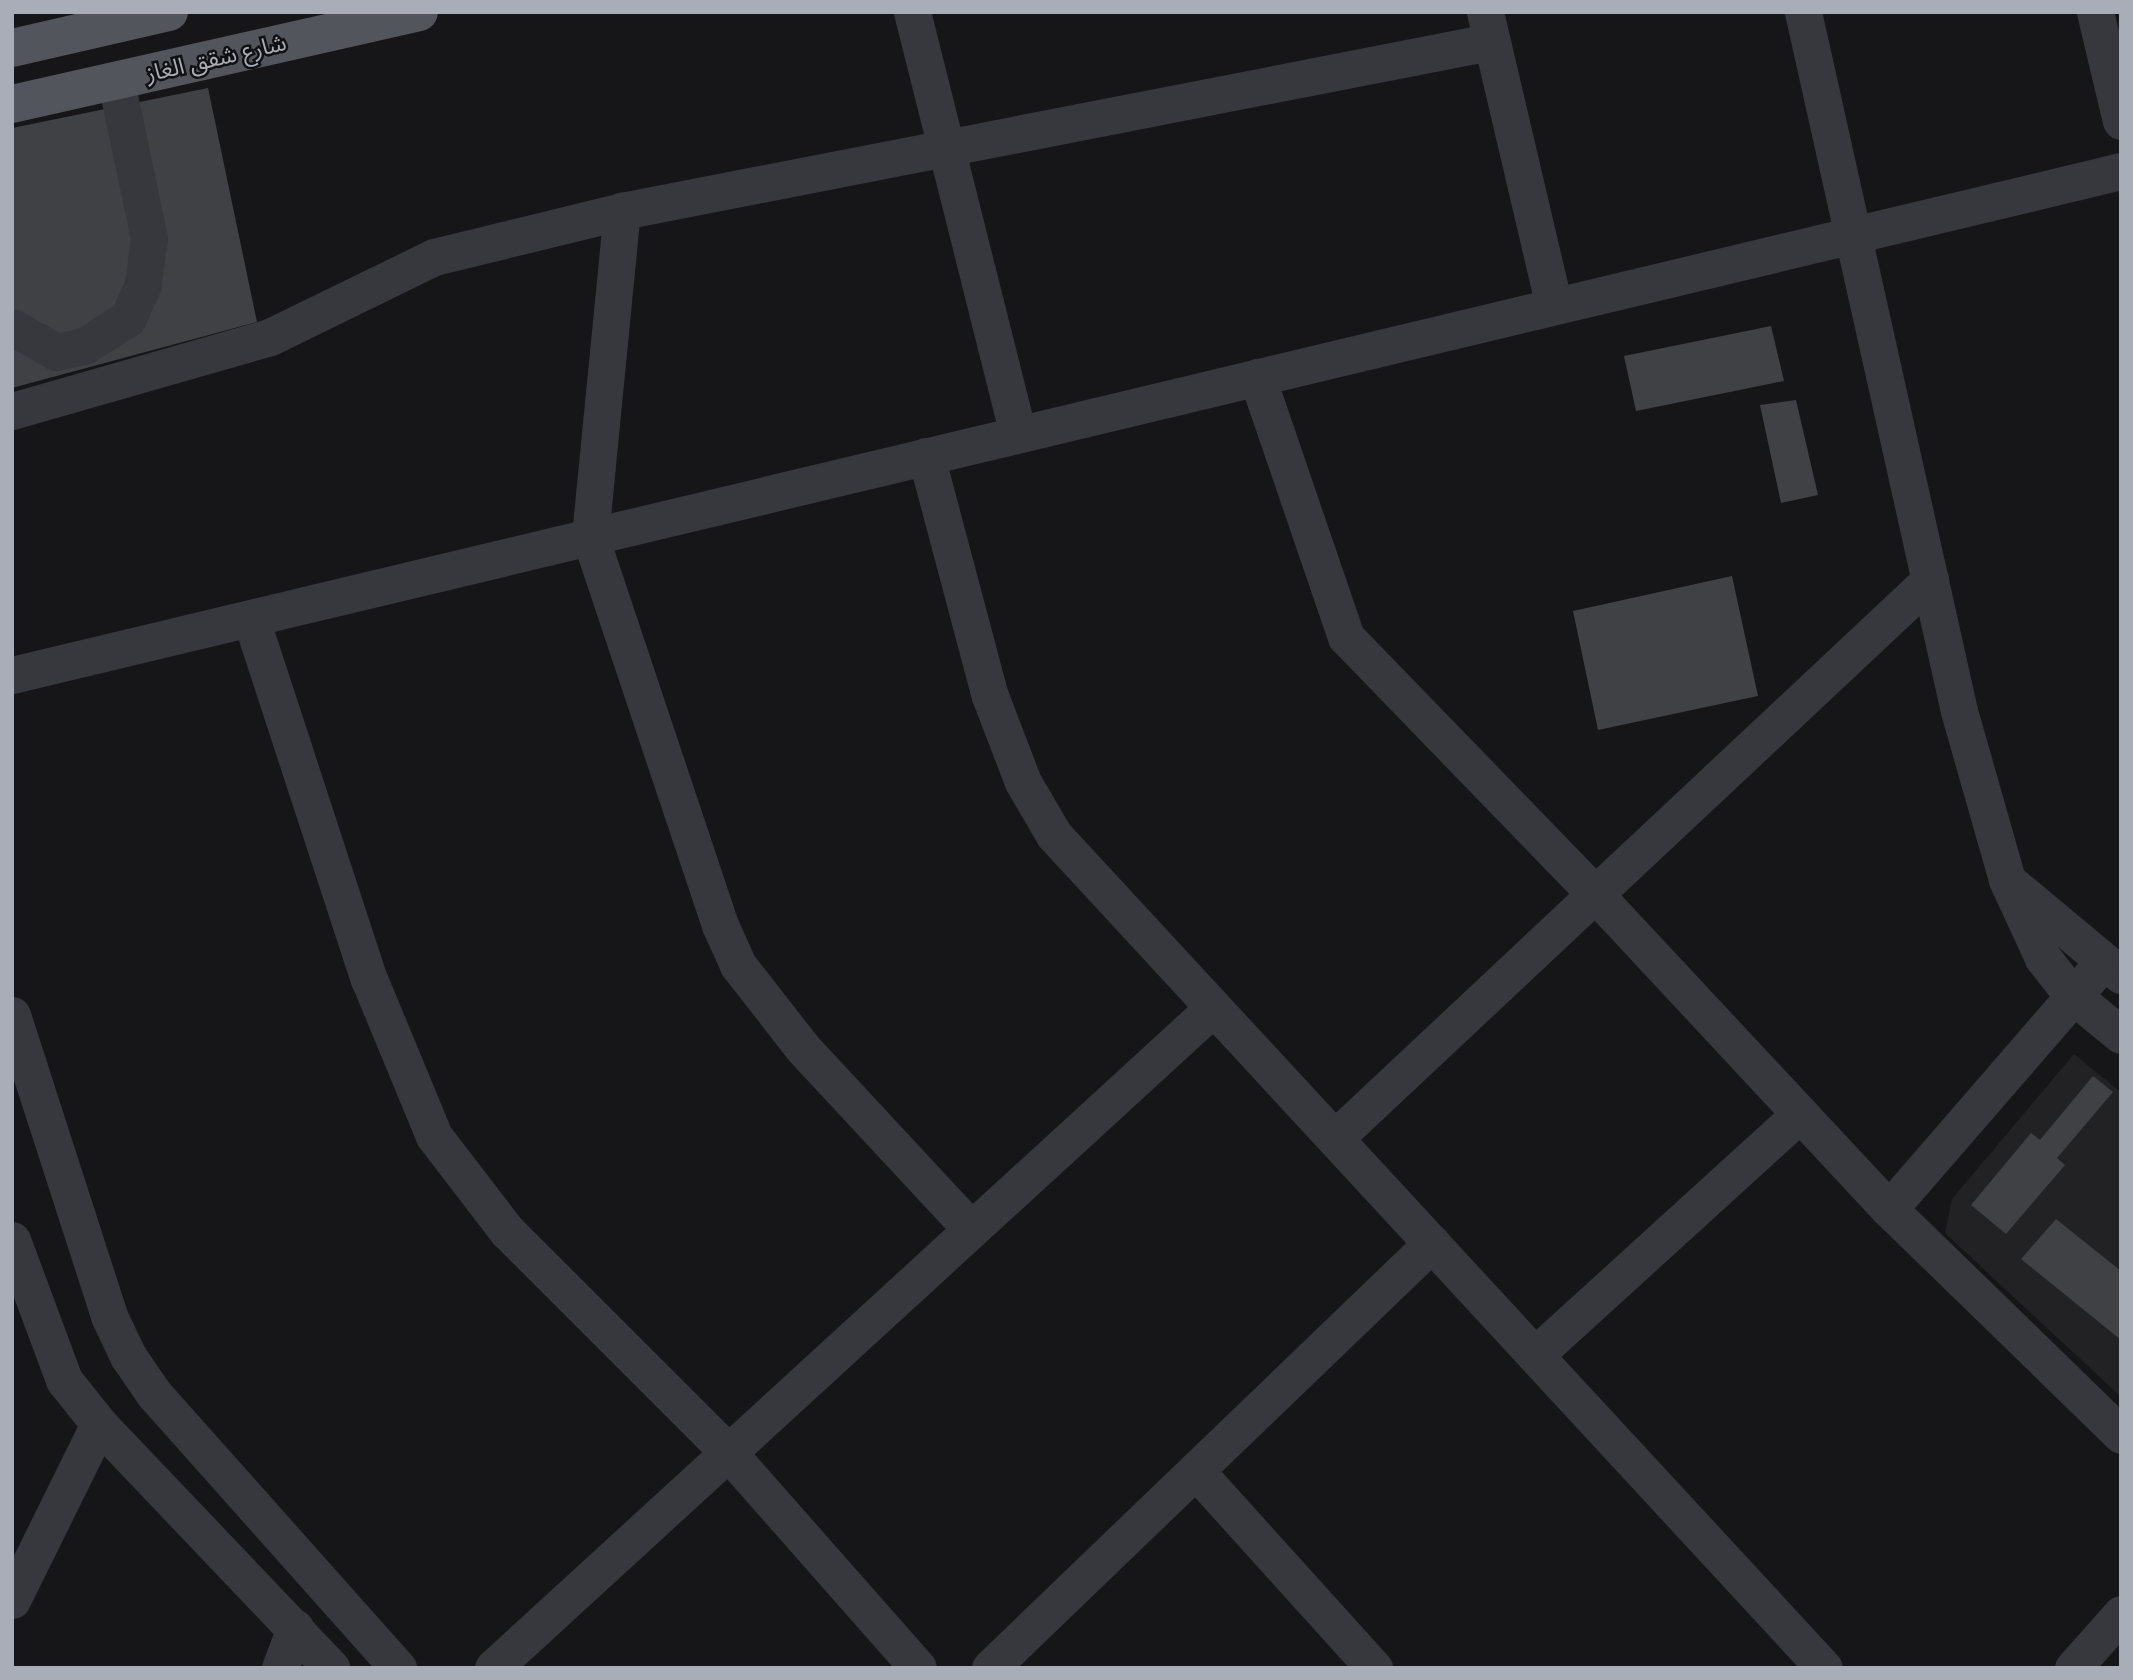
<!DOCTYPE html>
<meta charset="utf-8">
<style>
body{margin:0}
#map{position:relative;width:2133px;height:1680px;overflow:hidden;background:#161618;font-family:"Space Grotesk","Noto Sans Arabic",sans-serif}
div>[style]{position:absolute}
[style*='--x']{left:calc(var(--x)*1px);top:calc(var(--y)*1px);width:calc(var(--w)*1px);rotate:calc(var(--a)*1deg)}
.built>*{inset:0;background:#222225}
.building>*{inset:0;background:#404145}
.minor>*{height:37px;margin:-18.5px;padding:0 18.5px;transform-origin:18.5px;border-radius:18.5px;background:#37383d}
.major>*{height:38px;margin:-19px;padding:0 19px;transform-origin:19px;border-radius:19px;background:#53555c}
span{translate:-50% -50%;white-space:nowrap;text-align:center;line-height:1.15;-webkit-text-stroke:5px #111113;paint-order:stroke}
.street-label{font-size:23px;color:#a8adb8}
.frame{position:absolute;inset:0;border:14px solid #a8adb8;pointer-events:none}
</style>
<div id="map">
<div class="built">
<i style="clip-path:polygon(2074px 1054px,2121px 1092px,2121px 1397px,1945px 1233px,1952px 1199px)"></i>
</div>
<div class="building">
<i style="clip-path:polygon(208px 88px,257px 322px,12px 388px,12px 128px)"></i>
<i style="clip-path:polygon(1771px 326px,1784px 381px,1636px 411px,1624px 356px)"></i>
<i style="clip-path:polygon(1796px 400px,1818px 495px,1781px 503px,1760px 405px)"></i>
<i style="clip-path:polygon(1732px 576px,1758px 696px,1598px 730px,1573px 611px)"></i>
<i style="clip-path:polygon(2093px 1076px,2113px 1092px,2057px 1158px,2065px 1165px,2006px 1234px,1971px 1205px,2031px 1133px,2040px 1140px)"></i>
<i style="clip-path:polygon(2056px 1219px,2121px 1271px,2121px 1340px,2021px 1259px)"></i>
</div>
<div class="minor">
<i style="--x:912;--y:12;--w:435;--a:75.9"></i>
<i style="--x:1485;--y:12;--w:302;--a:76.8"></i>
<i style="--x:1803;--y:12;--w:716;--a:77.42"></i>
<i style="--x:1959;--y:711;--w:176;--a:74.1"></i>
<i style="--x:2007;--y:880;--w:86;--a:65.2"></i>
<i style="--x:2043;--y:958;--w:47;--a:51.9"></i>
<i style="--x:2072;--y:995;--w:63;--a:39.2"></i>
<i style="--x:2095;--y:12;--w:112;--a:76.6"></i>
<i style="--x:12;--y:327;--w:51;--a:29.6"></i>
<i style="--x:56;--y:352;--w:29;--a:-12"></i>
<i style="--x:84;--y:346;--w:52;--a:-32.5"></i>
<i style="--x:128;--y:318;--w:37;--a:-66"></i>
<i style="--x:143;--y:284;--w:46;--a:-82.6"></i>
<i style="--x:149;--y:238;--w:160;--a:-101.9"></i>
<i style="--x:1257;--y:377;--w:275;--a:71.1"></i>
<i style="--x:1346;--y:637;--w:358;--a:45.9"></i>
<i style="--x:1595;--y:894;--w:431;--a:47"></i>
<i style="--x:1889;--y:1209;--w:324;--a:44.2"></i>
<i style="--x:12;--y:411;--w:268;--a:-16"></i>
<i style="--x:270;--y:337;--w:182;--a:-26"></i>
<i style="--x:434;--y:257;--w:194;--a:-13.7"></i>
<i style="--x:926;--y:456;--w:248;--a:75.1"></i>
<i style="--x:990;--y:696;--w:92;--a:69"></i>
<i style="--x:1023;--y:782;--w:61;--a:59.7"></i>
<i style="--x:1054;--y:835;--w:1134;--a:47.25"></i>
<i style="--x:251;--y:619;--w:379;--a:71.9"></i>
<i style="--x:369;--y:979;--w:170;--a:67.5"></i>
<i style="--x:434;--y:1136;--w:120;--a:52.5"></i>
<i style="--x:507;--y:1231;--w:310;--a:45"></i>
<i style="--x:726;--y:1450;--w:290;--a:48.6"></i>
<i style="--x:12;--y:675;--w:2168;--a:-13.44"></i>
<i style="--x:2008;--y:881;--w:147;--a:39.8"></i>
<i style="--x:12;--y:1015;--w:316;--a:72.1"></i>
<i style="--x:109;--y:1316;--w:44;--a:64.6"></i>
<i style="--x:128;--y:1356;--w:46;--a:55.6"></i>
<i style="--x:154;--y:1394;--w:367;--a:48.3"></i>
<i style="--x:1335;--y:1138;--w:816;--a:-43.16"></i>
<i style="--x:1889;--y:1209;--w:328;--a:-49.1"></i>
<i style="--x:970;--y:1228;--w:247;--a:-132.9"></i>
<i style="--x:802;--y:1047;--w:104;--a:-128"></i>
<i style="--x:738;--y:965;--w:44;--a:-114.2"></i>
<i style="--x:720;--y:925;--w:410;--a:-108.5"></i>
<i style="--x:590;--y:536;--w:327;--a:-84.4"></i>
<i style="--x:622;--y:211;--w:884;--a:-11.02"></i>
<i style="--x:12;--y:1240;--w:149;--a:69.6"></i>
<i style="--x:64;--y:1380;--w:56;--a:51.5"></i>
<i style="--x:99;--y:1424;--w:337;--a:46.4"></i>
<i style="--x:1535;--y:1355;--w:358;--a:-42.3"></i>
<i style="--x:1196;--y:1471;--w:266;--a:47.9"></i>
<i style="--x:12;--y:1600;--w:196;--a:-63.7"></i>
<i style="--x:280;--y:1668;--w:43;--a:-69.4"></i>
<i style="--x:493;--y:1668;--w:977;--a:-42.51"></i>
<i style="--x:990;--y:1668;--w:613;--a:-43.88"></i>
<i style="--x:2073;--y:1668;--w:72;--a:-48.4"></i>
</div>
<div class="major">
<i style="--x:12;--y:48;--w:161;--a:-12.9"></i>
<i style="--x:12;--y:104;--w:417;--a:-12.7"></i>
</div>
<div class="street-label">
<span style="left:216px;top:58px;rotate:-13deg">شارع شقق الغاز</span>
</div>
<div class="frame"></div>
</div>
